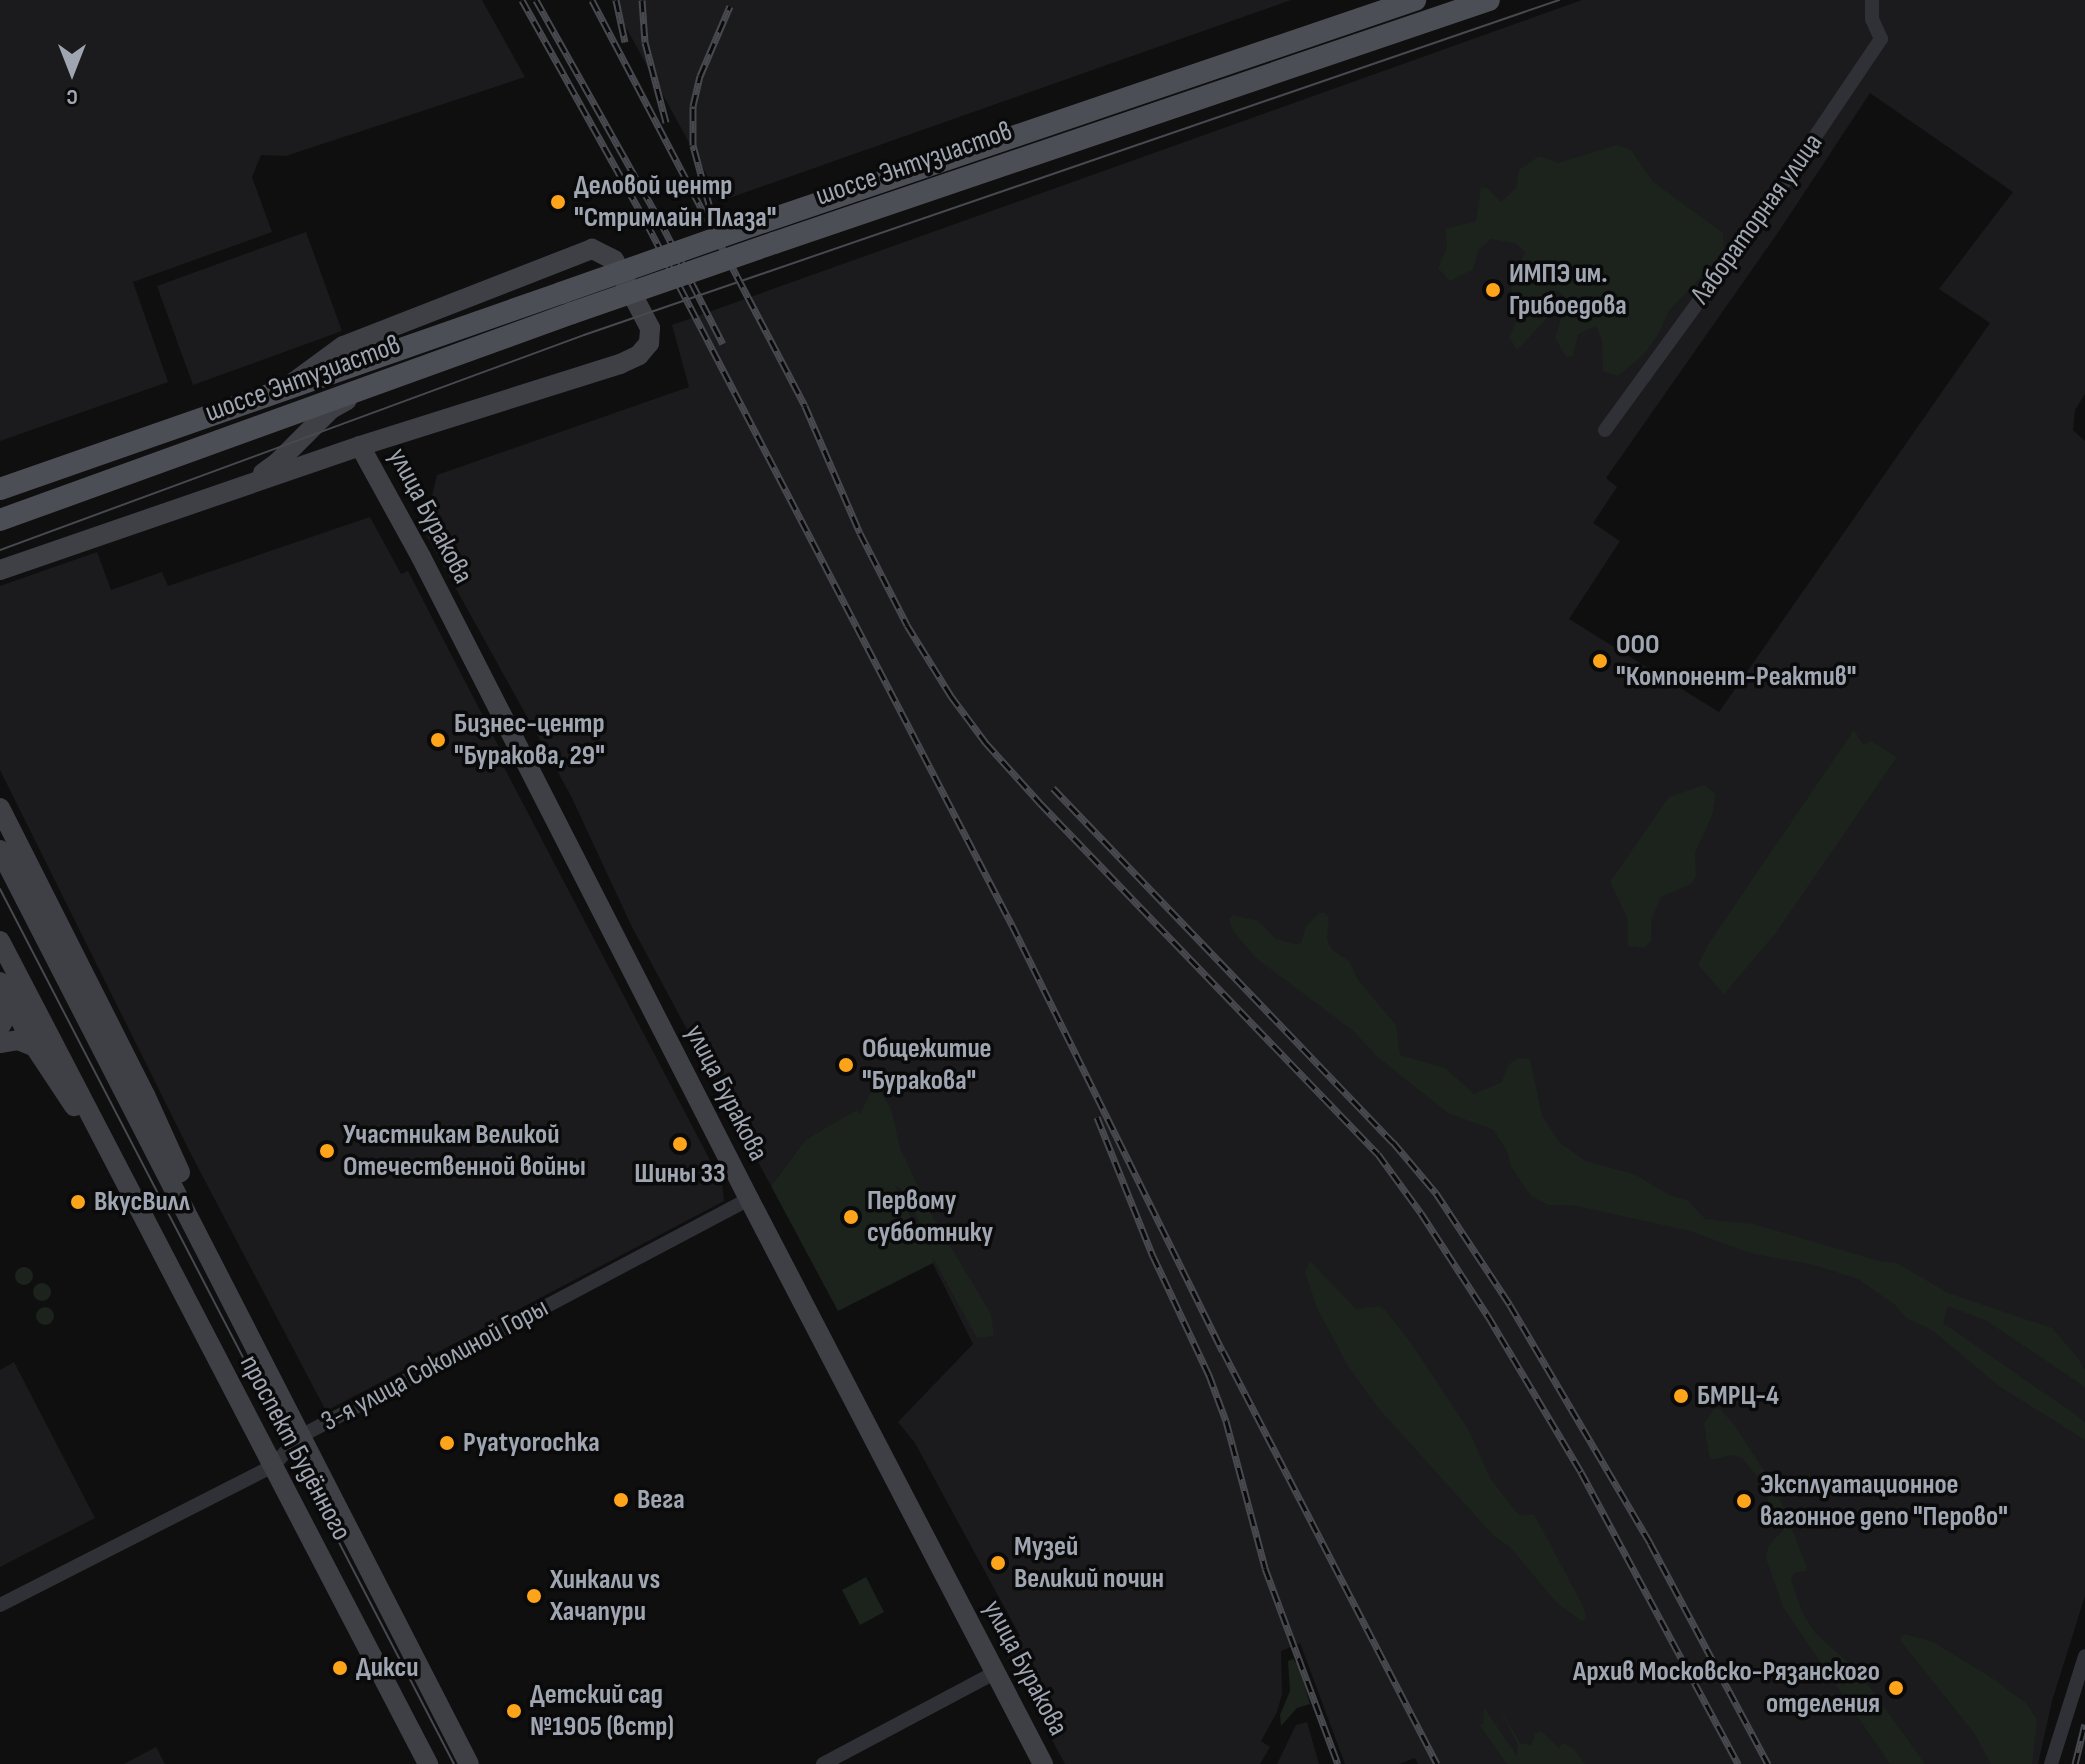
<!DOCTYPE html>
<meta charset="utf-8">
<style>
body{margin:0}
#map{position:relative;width:2085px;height:1764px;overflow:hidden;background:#0f0f10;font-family:"Sofia Sans Condensed",sans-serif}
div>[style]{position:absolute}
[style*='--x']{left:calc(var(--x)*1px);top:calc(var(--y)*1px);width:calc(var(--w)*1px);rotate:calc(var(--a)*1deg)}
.built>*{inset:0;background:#1b1b1d}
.green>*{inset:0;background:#1b231c}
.round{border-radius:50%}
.street>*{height:14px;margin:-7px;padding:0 7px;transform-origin:7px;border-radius:7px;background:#303136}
.secondary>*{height:20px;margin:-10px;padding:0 10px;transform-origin:10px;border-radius:10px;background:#3e4046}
.primary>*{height:22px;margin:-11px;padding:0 11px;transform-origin:11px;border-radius:11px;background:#4c4e55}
.tram>*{height:2px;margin:-1px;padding:0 1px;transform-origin:1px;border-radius:1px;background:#47494f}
.rail>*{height:7px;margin-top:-3.5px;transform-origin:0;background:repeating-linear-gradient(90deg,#0a0a0b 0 12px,#47494f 0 24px);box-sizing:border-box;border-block:2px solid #47494f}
.primary-bridge>*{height:22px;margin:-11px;padding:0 11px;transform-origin:11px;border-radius:11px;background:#4c4e55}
.dots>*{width:22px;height:22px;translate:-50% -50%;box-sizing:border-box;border:4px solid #0a0a0b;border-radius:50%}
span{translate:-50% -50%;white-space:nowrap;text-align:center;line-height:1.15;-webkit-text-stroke:7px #0a0a0b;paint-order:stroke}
.street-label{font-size:28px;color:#9fa6b2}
.poi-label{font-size:28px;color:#9fa6b2;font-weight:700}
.left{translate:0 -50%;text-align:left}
.right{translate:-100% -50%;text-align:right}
.north{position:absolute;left:32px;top:32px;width:80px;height:80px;-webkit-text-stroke:6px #0a0a0b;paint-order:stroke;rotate:180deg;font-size:22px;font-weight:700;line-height:32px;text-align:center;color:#9fa6b2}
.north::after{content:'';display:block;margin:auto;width:28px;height:36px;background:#9fa6b2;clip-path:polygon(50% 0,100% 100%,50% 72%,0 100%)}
</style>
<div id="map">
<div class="built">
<i style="clip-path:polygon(0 0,482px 0,525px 77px,286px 156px,261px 155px,252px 177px,272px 232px,133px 282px,168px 382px,0 441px)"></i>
<i style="clip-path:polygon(611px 0,1291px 0,721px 201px)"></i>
<i style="clip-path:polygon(evenodd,1582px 0,2085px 0,2085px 394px,2075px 410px,2073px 430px,2085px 441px,2085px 1596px,2052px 1701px,2038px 1764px,1418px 1764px,1415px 1758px,1399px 1764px,1345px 1764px,1300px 1643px,1281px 1651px,1282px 1694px,1277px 1712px,1261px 1741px,1270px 1747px,1260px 1764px,1065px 1764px,1002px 1647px,1020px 1636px,915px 1443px,898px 1422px,973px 1344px,857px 1111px,805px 1140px,771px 1186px,632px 927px,571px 796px,424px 531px,431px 525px,430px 504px,437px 475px,689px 387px,672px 325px,1582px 0,1870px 93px,2013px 192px,1939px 289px,1990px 323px,1719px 712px,1569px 619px,1620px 541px,1593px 523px,1617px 487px,1606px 478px,1779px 231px,1870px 93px)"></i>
<i style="clip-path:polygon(306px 232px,342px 331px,193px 385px,157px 286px)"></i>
<i style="clip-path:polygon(370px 517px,401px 574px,408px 571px,501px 751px,497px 754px,722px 1183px,724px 1201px,326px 1411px,192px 1156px,0 770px,0 586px,97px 552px,111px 590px,162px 572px,168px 586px)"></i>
<i style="clip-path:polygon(14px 1362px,95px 1518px,0 1567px,0 1370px)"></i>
<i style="clip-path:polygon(1307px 1722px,1319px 1764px,1277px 1764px,1296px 1725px)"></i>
<i style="clip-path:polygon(156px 1747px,165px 1764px,124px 1764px)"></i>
</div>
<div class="green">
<i style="clip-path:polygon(1617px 145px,1631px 150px,1653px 182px,1723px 233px,1724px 252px,1668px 312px,1659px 333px,1644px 354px,1618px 376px,1603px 371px,1602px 340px,1596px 326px,1578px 334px,1573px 356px,1566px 357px,1555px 338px,1567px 299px,1557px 290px,1550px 315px,1517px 350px,1509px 337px,1517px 321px,1511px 289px,1525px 252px,1515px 243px,1491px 239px,1479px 249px,1473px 269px,1450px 281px,1438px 268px,1447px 247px,1445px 229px,1476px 221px,1481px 187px,1487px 188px,1501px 202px,1516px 188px,1519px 170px,1539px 156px,1558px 163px)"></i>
<i style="clip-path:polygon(1854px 730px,1863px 745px,1871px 741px,1897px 757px,1775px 934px,1724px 994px,1698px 965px,1709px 943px)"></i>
<i style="clip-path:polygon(1704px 785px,1716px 794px,1712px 816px,1695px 852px,1696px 877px,1691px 884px,1661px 897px,1651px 920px,1651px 942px,1644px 948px,1628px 946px,1627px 917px,1610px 882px,1669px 797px)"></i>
<i style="clip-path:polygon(1319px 913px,1325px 913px,1329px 918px,1327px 939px,1332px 950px,1349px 961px,1358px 980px,1396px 1025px,1400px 1055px,1445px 1068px,1474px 1094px,1502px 1082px,1508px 1065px,1518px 1058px,1530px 1059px,1542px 1116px,1560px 1143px,1586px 1161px,1636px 1175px,1669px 1195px,1688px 1201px,1705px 1219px,1753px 1224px,1879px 1261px,1897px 1263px,1948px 1293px,2052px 1328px,2078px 1358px,2085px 1370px,2085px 1387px,1987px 1321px,1948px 1306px,1943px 1323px,2076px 1415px,2085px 1423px,2085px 1440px,1999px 1386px,1932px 1330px,1906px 1318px,1894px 1304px,1858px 1279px,1814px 1265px,1750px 1253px,1690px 1231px,1572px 1205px,1548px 1205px,1531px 1196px,1510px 1165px,1508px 1153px,1494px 1130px,1448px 1113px,1380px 1059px,1352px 1030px,1256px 958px,1233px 931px,1229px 919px,1233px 915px,1258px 921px,1276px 939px,1295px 944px,1301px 943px,1306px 926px)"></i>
<i style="clip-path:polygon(evenodd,878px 1085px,892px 1112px,900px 1148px,932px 1216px,991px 1314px,994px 1336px,977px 1338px,933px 1258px,933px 1263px,838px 1311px,771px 1186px,805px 1140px,857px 1110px,860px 1114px,873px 1088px,878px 1085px,895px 1186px,906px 1192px,918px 1219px,922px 1239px,895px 1186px)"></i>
<i style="clip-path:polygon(1310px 1261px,1356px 1309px,1379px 1306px,1385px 1310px,1411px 1343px,1468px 1429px,1490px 1478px,1517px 1513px,1522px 1516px,1534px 1514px,1582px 1604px,1586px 1616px,1583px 1622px,1557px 1603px,1510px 1547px,1494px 1536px,1379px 1409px,1348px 1366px,1317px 1308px,1305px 1272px)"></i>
<i class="round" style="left:15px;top:1267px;width:18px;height:18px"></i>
<i class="round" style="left:33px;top:1283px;width:18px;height:18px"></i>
<i class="round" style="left:36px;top:1307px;width:18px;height:18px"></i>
<i style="clip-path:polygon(1714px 1409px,1720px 1409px,1733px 1423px,1772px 1483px,1785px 1511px,1806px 1565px,1806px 1571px,1794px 1573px,1791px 1579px,1803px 1614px,1816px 1634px,1858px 1671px,1925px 1764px,1890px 1764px,1783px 1607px,1766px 1558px,1768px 1546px,1784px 1529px,1770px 1508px,1763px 1483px,1742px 1458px,1731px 1455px,1713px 1460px,1709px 1455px,1704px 1424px)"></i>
<i style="clip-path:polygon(866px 1577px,884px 1612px,860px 1625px,842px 1590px)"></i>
<i style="clip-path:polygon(1904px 1634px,1933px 1642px,1989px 1676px,2027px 1704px,2037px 1720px,2032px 1764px,1991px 1764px,1974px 1733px,1900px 1640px)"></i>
<i style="clip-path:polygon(1293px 1659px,1299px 1666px,1310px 1704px,1297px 1708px,1281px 1726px,1280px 1715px,1290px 1691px,1288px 1661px)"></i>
<i style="clip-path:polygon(1497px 1702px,1520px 1743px,1531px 1745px,1535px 1734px,1541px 1731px,1559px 1748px,1563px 1743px,1574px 1749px,1585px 1764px,1507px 1764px,1478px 1723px,1483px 1725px,1484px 1708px,1517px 1756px,1518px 1745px)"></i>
</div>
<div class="street">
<i style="--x:1605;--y:430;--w:282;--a:-53.9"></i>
<i style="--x:1771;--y:202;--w:197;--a:-56"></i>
<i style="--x:1881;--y:39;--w:22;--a:-114"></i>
<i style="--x:1872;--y:19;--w:19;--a:-90"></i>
<i style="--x:0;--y:1605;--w:306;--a:-27"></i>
<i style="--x:273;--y:1466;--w:39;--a:-48"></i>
<i style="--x:299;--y:1437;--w:509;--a:-27.87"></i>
<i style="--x:823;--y:1764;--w:196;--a:-28"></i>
<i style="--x:2051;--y:1764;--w:113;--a:-72.5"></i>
</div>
<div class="secondary">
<i style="--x:360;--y:446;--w:127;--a:61.2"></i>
<i style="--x:421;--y:557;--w:721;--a:62.94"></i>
<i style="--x:749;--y:1199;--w:637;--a:62.51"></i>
<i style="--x:263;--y:473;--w:17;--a:-36"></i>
<i style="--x:277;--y:463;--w:76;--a:-45"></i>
<i style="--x:331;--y:409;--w:18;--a:-29"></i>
<i style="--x:0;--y:570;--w:381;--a:-19"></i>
<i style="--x:360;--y:446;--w:273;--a:-17.5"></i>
<i style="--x:620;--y:364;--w:21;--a:-25"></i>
<i style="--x:639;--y:355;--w:16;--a:-50"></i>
<i style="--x:649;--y:343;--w:15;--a:-86"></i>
<i style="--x:650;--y:328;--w:77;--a:-117.9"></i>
<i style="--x:614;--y:260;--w:25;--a:-153"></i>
<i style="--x:592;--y:249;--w:267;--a:158.7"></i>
<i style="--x:343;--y:346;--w:71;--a:143.6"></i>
<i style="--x:0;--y:808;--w:322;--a:63.2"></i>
<i style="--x:145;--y:1095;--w:85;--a:65.6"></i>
<i style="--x:0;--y:850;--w:1027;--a:62.84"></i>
<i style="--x:0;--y:941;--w:928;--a:62.52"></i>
<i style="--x:0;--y:982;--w:74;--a:61.7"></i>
<i style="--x:35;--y:1047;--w:71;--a:56.5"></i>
<i style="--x:0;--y:1027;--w:18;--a:-61"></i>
<i style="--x:9;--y:1011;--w:12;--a:-90"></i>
<i style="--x:0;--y:1043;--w:18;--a:-9"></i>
<i style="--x:18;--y:1040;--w:18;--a:22"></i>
</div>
<div class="primary">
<i style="--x:763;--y:222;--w:689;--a:-18.8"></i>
<i style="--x:774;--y:243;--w:755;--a:-18.77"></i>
<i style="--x:0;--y:489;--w:594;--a:-19.26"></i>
<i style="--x:0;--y:520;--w:608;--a:-19.89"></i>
</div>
<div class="tram">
<i style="--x:0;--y:550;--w:622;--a:-20.21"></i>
<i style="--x:584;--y:335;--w:1031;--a:-18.96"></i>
<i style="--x:0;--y:889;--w:986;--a:62.58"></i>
</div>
<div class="rail">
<i style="--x:522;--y:0;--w:254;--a:60.8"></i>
<i style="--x:646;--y:222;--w:793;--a:62.5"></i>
<i style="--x:1012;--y:925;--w:475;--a:63.7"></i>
<i style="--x:1223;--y:1351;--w:465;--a:62.6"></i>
<i style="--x:536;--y:0;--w:251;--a:60.7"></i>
<i style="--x:659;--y:219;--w:140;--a:62.9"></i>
<i style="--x:592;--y:0;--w:458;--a:62.3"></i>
<i style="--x:805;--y:406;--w:138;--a:66.6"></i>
<i style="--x:860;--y:533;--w:103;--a:62.9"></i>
<i style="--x:907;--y:625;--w:84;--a:58.2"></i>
<i style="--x:951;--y:696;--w:59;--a:53.3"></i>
<i style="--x:986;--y:743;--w:81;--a:48"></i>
<i style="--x:1040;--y:803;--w:487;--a:46.1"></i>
<i style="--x:1378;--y:1154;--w:73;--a:53.9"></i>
<i style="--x:1421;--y:1213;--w:123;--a:57"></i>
<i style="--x:1488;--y:1316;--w:182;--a:59.2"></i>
<i style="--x:1581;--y:1472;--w:332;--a:61.7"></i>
<i style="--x:616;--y:0;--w:43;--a:77.9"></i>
<i style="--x:642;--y:0;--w:42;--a:85.9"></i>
<i style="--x:645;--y:42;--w:83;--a:75.3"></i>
<i style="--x:710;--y:208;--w:65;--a:-105.1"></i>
<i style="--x:693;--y:145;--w:39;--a:-90"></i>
<i style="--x:693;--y:106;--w:31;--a:-77"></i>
<i style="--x:700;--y:76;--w:76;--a:-66.8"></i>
<i style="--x:1053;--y:788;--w:491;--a:46.2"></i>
<i style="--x:1393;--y:1142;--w:67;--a:49.9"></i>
<i style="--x:1436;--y:1193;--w:134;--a:56.5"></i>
<i style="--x:1510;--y:1305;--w:276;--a:59.5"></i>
<i style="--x:1650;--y:1543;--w:251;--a:61.9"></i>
<i style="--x:1097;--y:1117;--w:150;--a:68.1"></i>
<i style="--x:1153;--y:1256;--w:132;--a:64.8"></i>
<i style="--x:1209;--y:1375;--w:49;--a:69.7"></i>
<i style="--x:1226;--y:1421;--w:152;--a:75.1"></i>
<i style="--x:1265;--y:1568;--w:209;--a:69.6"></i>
<i style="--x:2075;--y:1764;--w:41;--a:-76"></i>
</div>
<div class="primary-bridge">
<i style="--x:561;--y:293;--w:214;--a:-19.4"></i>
<i style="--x:572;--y:313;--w:214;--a:-19.1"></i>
</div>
<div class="dots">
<i style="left:558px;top:202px;background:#fda41a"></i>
<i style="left:1493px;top:290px;background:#fda41a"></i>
<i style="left:1600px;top:661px;background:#fda41a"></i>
<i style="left:438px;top:740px;background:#fda41a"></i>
<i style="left:846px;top:1065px;background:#fda41a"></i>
<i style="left:680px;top:1144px;background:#fda41a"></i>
<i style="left:327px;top:1151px;background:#fda41a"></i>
<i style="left:78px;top:1202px;background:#fda41a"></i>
<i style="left:851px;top:1217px;background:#fda41a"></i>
<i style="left:1681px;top:1396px;background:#fda41a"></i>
<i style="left:447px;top:1443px;background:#fda41a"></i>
<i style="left:621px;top:1500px;background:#fda41a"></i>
<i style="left:1744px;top:1501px;background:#fda41a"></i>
<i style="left:998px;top:1563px;background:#fda41a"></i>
<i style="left:534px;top:1596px;background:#fda41a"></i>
<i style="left:340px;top:1668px;background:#fda41a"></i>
<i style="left:1896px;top:1688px;background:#fda41a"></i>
<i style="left:514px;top:1711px;background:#fda41a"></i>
</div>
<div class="street-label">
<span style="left:914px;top:164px;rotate:-19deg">шоссе Энтузиастов</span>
<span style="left:1757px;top:219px;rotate:-54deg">Лабораторная улица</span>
<span style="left:303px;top:379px;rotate:-20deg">шоссе Энтузиастов</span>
<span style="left:430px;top:516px;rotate:62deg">улица Буракова</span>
<span style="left:726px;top:1093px;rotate:63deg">улица Буракова</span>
<span style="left:435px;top:1365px;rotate:-28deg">3-я улица Соколиной Горы</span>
<span style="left:295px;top:1448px;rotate:62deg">проспект Будённого</span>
<span style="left:1025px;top:1668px;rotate:62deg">улица Буракова</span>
</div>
<div class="poi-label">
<span class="left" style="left:574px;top:202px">Деловой центр<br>"Стримлайн Плаза"</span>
<span class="left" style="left:1509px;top:290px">ИМПЭ им.<br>Грибоедова</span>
<span class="left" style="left:1616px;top:661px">ООО<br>"Компонент-Реактив"</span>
<span class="left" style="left:454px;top:740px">Бизнес-центр<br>"Буракова, 29"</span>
<span class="left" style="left:862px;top:1065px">Общежитие<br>"Буракова"</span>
<span class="left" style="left:343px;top:1151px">Участникам Великой<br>Отечественной войны</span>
<span style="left:680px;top:1174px">Шины 33</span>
<span class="left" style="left:867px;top:1217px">Первому<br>субботнику</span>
<span class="left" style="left:94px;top:1202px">ВкусВилл</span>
<span class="left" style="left:1697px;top:1396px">БМРЦ-4</span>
<span class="left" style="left:463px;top:1443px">Pyatyorochka</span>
<span class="left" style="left:1760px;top:1501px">Эксплуатационное<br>вагонное депо "Перово"</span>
<span class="left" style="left:637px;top:1500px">Вега</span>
<span class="left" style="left:1014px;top:1563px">Музей<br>Великий почин</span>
<span class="left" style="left:550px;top:1596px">Хинкали vs<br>Хачапури</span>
<span class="left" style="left:356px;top:1668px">Дикси</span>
<span class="right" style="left:1880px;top:1688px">Архив Московско-Рязанского<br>отделения</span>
<span class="left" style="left:530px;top:1711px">Детский сад<br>№1905 (встр)</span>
</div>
<div class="north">С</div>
</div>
